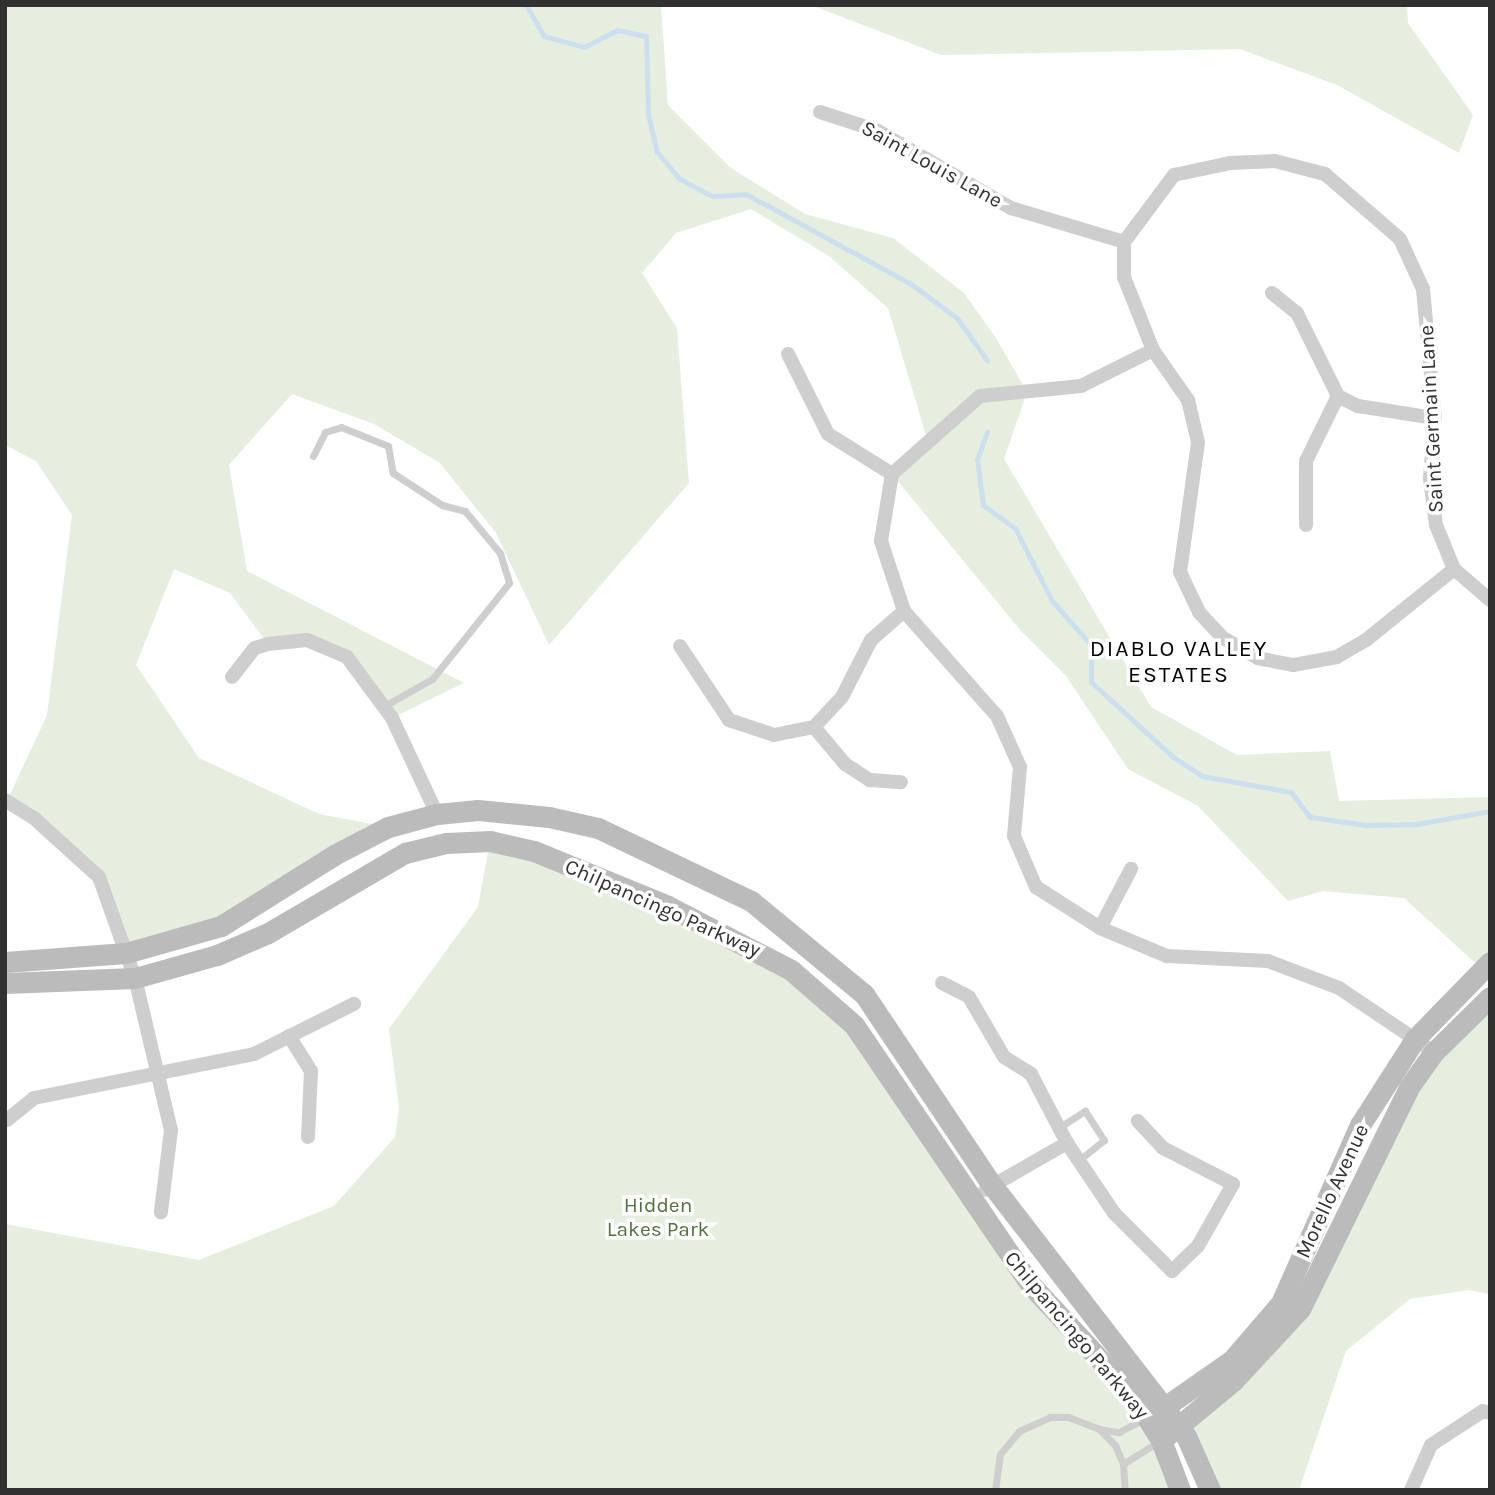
<!DOCTYPE html>
<style>
body{margin:0}
#map{position:relative;width:1495px;height:1495px;overflow:hidden;background:#fff;font-family:Karla,sans-serif}
div>[style]{position:absolute}
[style*='--x']{left:calc(var(--x)*1px);top:calc(var(--y)*1px);width:calc(var(--w)*1px);rotate:calc(var(--a)*1deg)}
.green>*{inset:0;background:#e6eedf}
.stream>*{height:5px;margin:-2.5px;padding:0 2.5px;transform-origin:2.5px;border-radius:2.5px;background:#cbdfef}
.lane>*{height:7px;margin:-3.5px;padding:0 3.5px;transform-origin:3.5px;border-radius:3.5px;background:#cecece}
.street>*{height:14px;margin:-7px;padding:0 7px;transform-origin:7px;border-radius:7px;background:#cecece}
.secondary>*{height:21px;margin:-10.5px;padding:0 10.5px;transform-origin:10.5px;border-radius:10.5px;background:#bbb}
span{translate:-50% -50%;white-space:nowrap;text-align:center;line-height:1.15;-webkit-text-stroke:7px #fff;paint-order:stroke}
.street-label{font-size:21px;color:#313131}
.park-label{font-size:21px;color:#51703b}
.neighbourhood-label{font-size:23px;color:#000;letter-spacing:2px}
.frame{position:absolute;inset:0;border:7px solid #313131;pointer-events:none}
</style>
<div id="map">
<div class="green">
<i style="clip-path:polygon(5px 5px,661px 5px,668px 105px,731px 168px,805px 214px,893px 238px,964px 293px,996px 338px,1027px 392px,1004px 459px,1151px 707px,1237px 755px,1330px 751px,1339px 801px,1490px 797px,1490px 962px,1482px 969px,1404px 898px,1323px 891px,1288px 901px,1198px 806px,1128px 769px,1066px 676px,1021px 631px,892px 474px,928px 442px,888px 308px,829px 256px,751px 209px,676px 233px,642px 273px,677px 328px,689px 483px,549px 645px,496px 533px,440px 463px,374px 424px,292px 394px,229px 465px,247px 571px,464px 683px,392px 718px,362px 671px,307px 640px,268px 644px,230px 593px,174px 569px,136px 665px,199px 758px,319px 814px,388px 827px,221px 926px,126px 953px,99px 877px,7px 801px,47px 715px,72px 515px,36px 461px,5px 445px)"></i>
<i style="clip-path:polygon(811px 5px,1407px 5px,1408px 23px,1473px 115px,1459px 153px,1337px 85px,1240px 49px,941px 55px)"></i>
<i style="clip-path:polygon(490px 841px,734px 936px,854px 1025px,965px 1188px,1132px 1394px,1180px 1490px,5px 1490px,5px 1224px,199px 1260px,334px 1206px,395px 1137px,399px 1108px,389px 1029px,478px 907px)"></i>
<i style="clip-path:polygon(1490px 997px,1490px 1294px,1468px 1290px,1410px 1299px,1346px 1351px,1299px 1490px,1210px 1490px,1186px 1436px,1199px 1412px,1300px 1309px,1409px 1087px)"></i>
</div>
<div class="stream">
<i style="--x:526;--y:5;--w:36;--a:60"></i>
<i style="--x:544;--y:36;--w:41;--a:15.4"></i>
<i style="--x:584;--y:47;--w:37;--a:-27"></i>
<i style="--x:617;--y:30;--w:30;--a:12"></i>
<i style="--x:646;--y:36;--w:78;--a:88.5"></i>
<i style="--x:648;--y:114;--w:39;--a:77"></i>
<i style="--x:657;--y:152;--w:35;--a:50"></i>
<i style="--x:680;--y:179;--w:36;--a:28"></i>
<i style="--x:712;--y:196;--w:34;--a:-3"></i>
<i style="--x:746;--y:194;--w:188;--a:28.6"></i>
<i style="--x:911;--y:284;--w:57;--a:36.5"></i>
<i style="--x:957;--y:318;--w:52;--a:54.5"></i>
<i style="--x:987;--y:432;--w:29;--a:110"></i>
<i style="--x:977;--y:459;--w:46;--a:82.6"></i>
<i style="--x:983;--y:505;--w:39;--a:36"></i>
<i style="--x:1015;--y:528;--w:82;--a:63.1"></i>
<i style="--x:1052;--y:601;--w:59;--a:48.4"></i>
<i style="--x:1091;--y:645;--w:37;--a:90"></i>
<i style="--x:1091;--y:682;--w:111;--a:42.4"></i>
<i style="--x:1173;--y:757;--w:35;--a:33"></i>
<i style="--x:1202;--y:776;--w:90;--a:10.2"></i>
<i style="--x:1291;--y:792;--w:31;--a:53"></i>
<i style="--x:1310;--y:817;--w:57;--a:8.1"></i>
<i style="--x:1366;--y:825;--w:51;--a:-1.1"></i>
<i style="--x:1417;--y:824;--w:74;--a:-10.1"></i>
</div>
<div class="lane">
<i style="--x:313;--y:456;--w:27;--a:-63"></i>
<i style="--x:325;--y:432;--w:17;--a:-17"></i>
<i style="--x:341;--y:427;--w:51;--a:22"></i>
<i style="--x:388;--y:446;--w:27;--a:80"></i>
<i style="--x:393;--y:473;--w:59;--a:33.1"></i>
<i style="--x:442;--y:505;--w:24;--a:15"></i>
<i style="--x:465;--y:511;--w:55;--a:50.2"></i>
<i style="--x:500;--y:553;--w:31;--a:73"></i>
<i style="--x:509;--y:583;--w:123;--a:128.7"></i>
<i style="--x:432;--y:679;--w:55;--a:150.6"></i>
<i style="--x:1060;--y:1127;--w:30;--a:-33"></i>
<i style="--x:1085;--y:1111;--w:35;--a:57"></i>
<i style="--x:1104;--y:1140;--w:32;--a:141"></i>
<i style="--x:1099;--y:1429;--w:20;--a:9"></i>
<i style="--x:1119;--y:1432;--w:27;--a:-28"></i>
<i style="--x:1123;--y:1464;--w:41;--a:-32.2"></i>
<i style="--x:995;--y:1490;--w:36;--a:-82"></i>
<i style="--x:1000;--y:1454;--w:30;--a:-50"></i>
<i style="--x:1019;--y:1431;--w:34;--a:-24"></i>
<i style="--x:1050;--y:1417;--w:18;--a:0"></i>
<i style="--x:1068;--y:1417;--w:33;--a:21"></i>
<i style="--x:1099;--y:1429;--w:23;--a:45"></i>
<i style="--x:1115;--y:1445;--w:21;--a:67"></i>
<i style="--x:1123;--y:1464;--w:26;--a:86"></i>
</div>
<div class="street">
<i style="--x:820;--y:112;--w:61;--a:18.1"></i>
<i style="--x:878;--y:131;--w:154;--a:30.1"></i>
<i style="--x:1011;--y:208;--w:118;--a:16.7"></i>
<i style="--x:1272;--y:293;--w:32;--a:39"></i>
<i style="--x:1297;--y:313;--w:93;--a:63.7"></i>
<i style="--x:1338;--y:396;--w:22;--a:27"></i>
<i style="--x:1358;--y:406;--w:78;--a:8.9"></i>
<i style="--x:1153;--y:350;--w:80;--a:153.4"></i>
<i style="--x:1081;--y:386;--w:101;--a:174.3"></i>
<i style="--x:980;--y:396;--w:118;--a:138.4"></i>
<i style="--x:892;--y:474;--w:68;--a:99.3"></i>
<i style="--x:881;--y:541;--w:74;--a:71.8"></i>
<i style="--x:904;--y:611;--w:140;--a:48.5"></i>
<i style="--x:997;--y:716;--w:56;--a:65.7"></i>
<i style="--x:1020;--y:767;--w:69;--a:95"></i>
<i style="--x:1014;--y:836;--w:56;--a:66.7"></i>
<i style="--x:1036;--y:887;--w:76;--a:32.6"></i>
<i style="--x:1100;--y:928;--w:73;--a:22.7"></i>
<i style="--x:1167;--y:956;--w:101;--a:2.8"></i>
<i style="--x:1268;--y:961;--w:76;--a:20.8"></i>
<i style="--x:1339;--y:988;--w:115;--a:34"></i>
<i style="--x:788;--y:354;--w:89;--a:63.4"></i>
<i style="--x:828;--y:434;--w:75;--a:32"></i>
<i style="--x:1306;--y:525;--w:64;--a:-90"></i>
<i style="--x:1306;--y:461;--w:72;--a:-63.8"></i>
<i style="--x:1454;--y:569;--w:113;--a:141.1"></i>
<i style="--x:1366;--y:640;--w:34;--a:150"></i>
<i style="--x:1337;--y:657;--w:45;--a:169.7"></i>
<i style="--x:1293;--y:665;--w:36;--a:-169"></i>
<i style="--x:1258;--y:658;--w:40;--a:-150.3"></i>
<i style="--x:1223;--y:638;--w:35;--a:-133"></i>
<i style="--x:1199;--y:612;--w:44;--a:-115.4"></i>
<i style="--x:1180;--y:572;--w:131;--a:-82.1"></i>
<i style="--x:1198;--y:442;--w:43;--a:-103.4"></i>
<i style="--x:1188;--y:400;--w:61;--a:-125"></i>
<i style="--x:1153;--y:350;--w:79;--a:-111.7"></i>
<i style="--x:1124;--y:277;--w:35;--a:-90"></i>
<i style="--x:1124;--y:242;--w:84;--a:-53.3"></i>
<i style="--x:1174;--y:175;--w:57;--a:-12.1"></i>
<i style="--x:1230;--y:163;--w:45;--a:-2.5"></i>
<i style="--x:1275;--y:161;--w:52;--a:14.6"></i>
<i style="--x:1325;--y:174;--w:99;--a:40.9"></i>
<i style="--x:1400;--y:239;--w:55;--a:65.3"></i>
<i style="--x:1423;--y:289;--w:130;--a:84.7"></i>
<i style="--x:1435;--y:418;--w:60;--a:94.8"></i>
<i style="--x:1430;--y:478;--w:47;--a:82.7"></i>
<i style="--x:1436;--y:525;--w:48;--a:67.8"></i>
<i style="--x:1454;--y:569;--w:48;--a:40.7"></i>
<i style="--x:680;--y:646;--w:89;--a:56.5"></i>
<i style="--x:729;--y:720;--w:47;--a:18.4"></i>
<i style="--x:774;--y:735;--w:41;--a:-11.3"></i>
<i style="--x:814;--y:727;--w:41;--a:-47"></i>
<i style="--x:842;--y:697;--w:64;--a:-63"></i>
<i style="--x:871;--y:640;--w:44;--a:-41.3"></i>
<i style="--x:232;--y:677;--w:37;--a:-52"></i>
<i style="--x:255;--y:648;--w:14;--a:-17"></i>
<i style="--x:268;--y:644;--w:39;--a:-6"></i>
<i style="--x:307;--y:640;--w:43;--a:23"></i>
<i style="--x:347;--y:657;--w:76;--a:53.6"></i>
<i style="--x:392;--y:718;--w:106;--a:64.9"></i>
<i style="--x:814;--y:727;--w:48;--a:50"></i>
<i style="--x:845;--y:764;--w:30;--a:33"></i>
<i style="--x:870;--y:780;--w:31;--a:4"></i>
<i style="--x:5;--y:800;--w:36;--a:32"></i>
<i style="--x:35;--y:819;--w:86;--a:42.2"></i>
<i style="--x:99;--y:877;--w:107;--a:70.4"></i>
<i style="--x:135;--y:978;--w:156;--a:76.7"></i>
<i style="--x:171;--y:1130;--w:83;--a:97"></i>
<i style="--x:1100;--y:928;--w:67;--a:-62.3"></i>
<i style="--x:942;--y:983;--w:30;--a:27"></i>
<i style="--x:969;--y:997;--w:69;--a:59.7"></i>
<i style="--x:1004;--y:1057;--w:32;--a:32"></i>
<i style="--x:1031;--y:1074;--w:78;--a:62.4"></i>
<i style="--x:1067;--y:1143;--w:84;--a:56.1"></i>
<i style="--x:1114;--y:1213;--w:82;--a:45"></i>
<i style="--x:1172;--y:1271;--w:36;--a:-44"></i>
<i style="--x:1198;--y:1246;--w:71;--a:-60.6"></i>
<i style="--x:1233;--y:1184;--w:79;--a:-152.8"></i>
<i style="--x:1163;--y:1148;--w:37;--a:-133"></i>
<i style="--x:289;--y:1036;--w:41;--a:57.8"></i>
<i style="--x:311;--y:1071;--w:66;--a:92.6"></i>
<i style="--x:7;--y:1120;--w:35;--a:-39"></i>
<i style="--x:34;--y:1098;--w:224;--a:-11.3"></i>
<i style="--x:254;--y:1054;--w:112;--a:-26.6"></i>
<i style="--x:985;--y:1190;--w:95;--a:-29.8"></i>
<i style="--x:1411;--y:1490;--w:49;--a:-66"></i>
<i style="--x:1431;--y:1445;--w:62;--a:-33.2"></i>
<i style="--x:1483;--y:1411;--w:7;--a:16"></i>
</div>
<div class="secondary">
<i style="--x:5;--y:962;--w:121;--a:-4.3"></i>
<i style="--x:126;--y:953;--w:99;--a:-15.9"></i>
<i style="--x:221;--y:926;--w:133;--a:-32.1"></i>
<i style="--x:334;--y:855;--w:61;--a:-27.4"></i>
<i style="--x:388;--y:827;--w:51;--a:-14.9"></i>
<i style="--x:437;--y:814;--w:41;--a:-5.6"></i>
<i style="--x:478;--y:810;--w:71;--a:5.6"></i>
<i style="--x:549;--y:817;--w:50;--a:12.7"></i>
<i style="--x:598;--y:828;--w:170;--a:25.5"></i>
<i style="--x:751;--y:901;--w:146;--a:39.5"></i>
<i style="--x:864;--y:994;--w:230;--a:56.2"></i>
<i style="--x:992;--y:1185;--w:317;--a:52.3"></i>
<i style="--x:1186;--y:1436;--w:59;--a:66"></i>
<i style="--x:5;--y:983;--w:130;--a:-2.2"></i>
<i style="--x:135;--y:978;--w:85;--a:-15.7"></i>
<i style="--x:217;--y:955;--w:56;--a:-23.3"></i>
<i style="--x:268;--y:933;--w:159;--a:-30.3"></i>
<i style="--x:405;--y:853;--w:42;--a:-13.7"></i>
<i style="--x:446;--y:843;--w:44;--a:-2.6"></i>
<i style="--x:490;--y:841;--w:45;--a:12.8"></i>
<i style="--x:534;--y:851;--w:145;--a:22.3"></i>
<i style="--x:668;--y:906;--w:139;--a:27.5"></i>
<i style="--x:791;--y:970;--w:84;--a:41.1"></i>
<i style="--x:854;--y:1025;--w:315;--a:55.8"></i>
<i style="--x:1031;--y:1285;--w:149;--a:47.2"></i>
<i style="--x:1132;--y:1394;--w:54;--a:57.8"></i>
<i style="--x:1161;--y:1440;--w:53;--a:69.2"></i>
<i style="--x:1153;--y:1415;--w:96;--a:-34.8"></i>
<i style="--x:1232;--y:1360;--w:75;--a:-49.3"></i>
<i style="--x:1281;--y:1303;--w:195;--a:-66.1"></i>
<i style="--x:1360;--y:1125;--w:102;--a:-57.4"></i>
<i style="--x:1415;--y:1039;--w:107;--a:-45.8"></i>
<i style="--x:1169;--y:1434;--w:83;--a:-39.6"></i>
<i style="--x:1233;--y:1381;--w:98;--a:-47.1"></i>
<i style="--x:1300;--y:1309;--w:247;--a:-63.8"></i>
<i style="--x:1409;--y:1087;--w:43;--a:-54.5"></i>
<i style="--x:1434;--y:1052;--w:78;--a:-44.5"></i>
</div>
<div class="street-label">
<span style="left:932px;top:164px;rotate:29deg">Saint Louis Lane</span>
<span style="left:1431px;top:419px;rotate:-93deg">Saint Germain Lane</span>
<span style="left:663px;top:908px;rotate:24deg">Chilpancingo Parkway</span>
<span style="left:1332px;top:1191px;rotate:-65deg">Morello Avenue</span>
<span style="left:1077px;top:1335px;rotate:50deg">Chilpancingo Parkway</span>
</div>
<div class="park-label">
<span style="left:658px;top:1217px">Hidden<br>Lakes Park</span>
</div>
<div class="neighbourhood-label">
<span style="left:1179px;top:662px">DIABLO VALLEY<br>ESTATES</span>
</div>
<div class="frame"></div>
</div>
